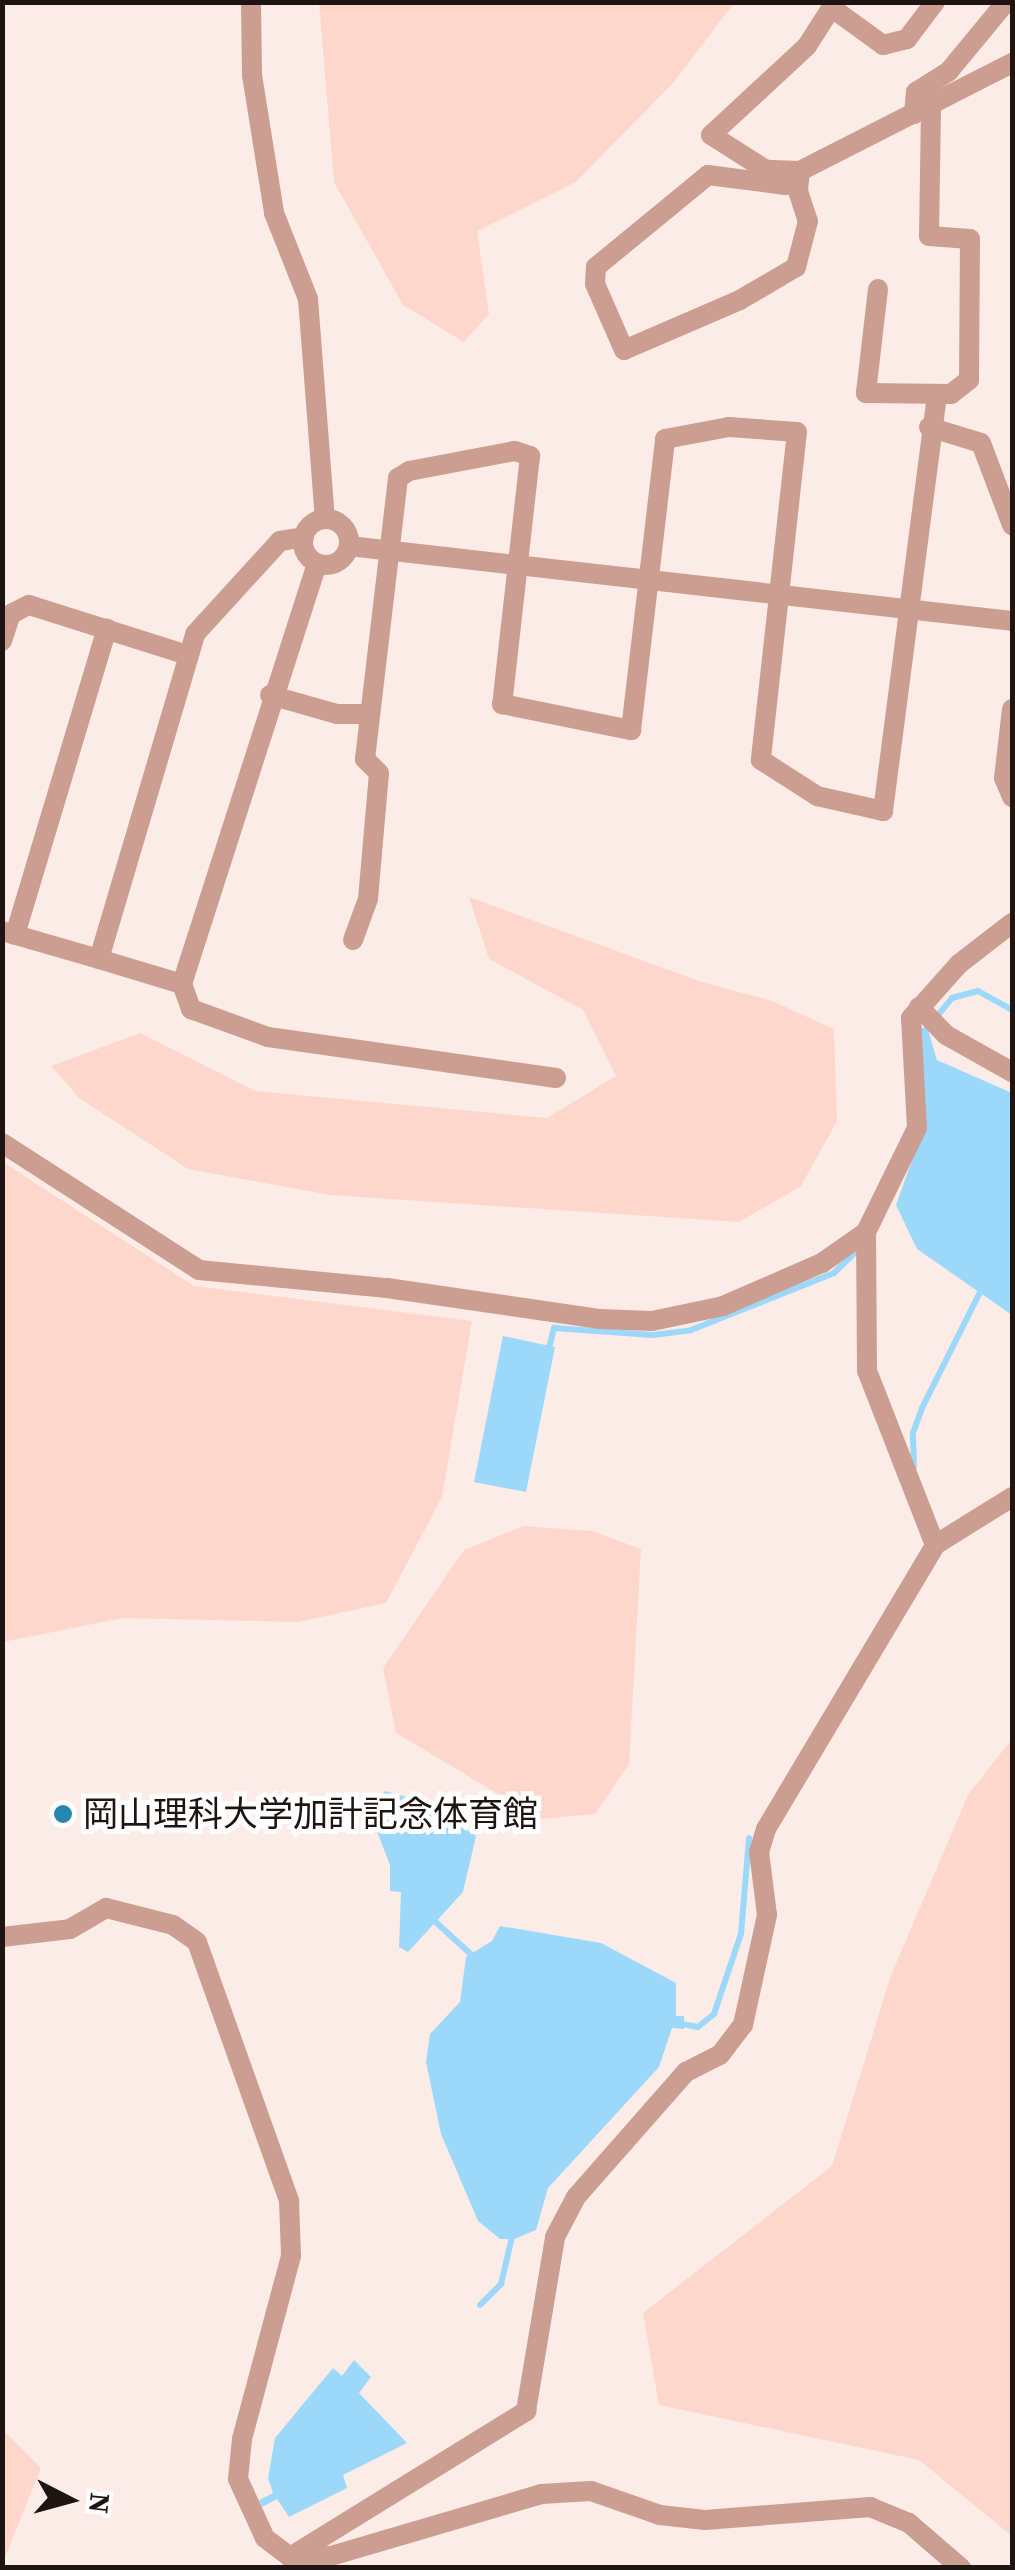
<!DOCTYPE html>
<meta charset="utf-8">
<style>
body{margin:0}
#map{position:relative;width:1015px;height:2570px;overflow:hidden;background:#fcece8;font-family:"Source Serif 4","Noto Sans JP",serif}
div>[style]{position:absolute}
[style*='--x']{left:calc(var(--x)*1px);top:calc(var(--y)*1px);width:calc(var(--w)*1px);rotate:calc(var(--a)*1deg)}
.green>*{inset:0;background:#fed7cc}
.water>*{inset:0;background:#9cd8fa}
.stream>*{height:6px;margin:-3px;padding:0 3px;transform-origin:3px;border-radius:3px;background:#9cd8fa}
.minor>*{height:20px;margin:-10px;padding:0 10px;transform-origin:10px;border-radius:10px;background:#cc9e91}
.minor>.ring{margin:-10px;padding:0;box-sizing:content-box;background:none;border:20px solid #cc9e91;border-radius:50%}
.dots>*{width:28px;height:28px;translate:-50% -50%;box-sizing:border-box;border:5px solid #fefefe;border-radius:50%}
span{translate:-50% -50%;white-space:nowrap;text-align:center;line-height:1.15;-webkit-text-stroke:10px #fefefe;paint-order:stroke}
.poi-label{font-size:35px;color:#1e1513}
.left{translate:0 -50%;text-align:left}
.frame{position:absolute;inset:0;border:5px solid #1e1513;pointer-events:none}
.north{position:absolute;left:20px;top:2450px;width:100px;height:100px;-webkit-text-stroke:8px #fefefe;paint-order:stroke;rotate:96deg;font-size:28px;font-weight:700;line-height:40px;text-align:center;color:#1e1513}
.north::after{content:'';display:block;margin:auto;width:35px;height:45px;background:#1e1513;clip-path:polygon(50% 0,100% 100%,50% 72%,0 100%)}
</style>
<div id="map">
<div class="green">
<i style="clip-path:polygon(319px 3px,319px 2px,734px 3px,674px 82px,576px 182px,477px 231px,489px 314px,464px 342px,403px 305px,334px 182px)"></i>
<i style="clip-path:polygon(469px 897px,699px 981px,772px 1001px,834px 1029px,837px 1121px,801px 1186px,739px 1222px,330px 1195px,188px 1169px,79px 1098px,51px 1066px,140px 1033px,255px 1091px,547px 1118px,616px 1076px,583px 1010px,489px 959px)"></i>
<i style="clip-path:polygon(3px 1162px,194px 1286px,472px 1321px,442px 1497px,386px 1603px,298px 1622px,123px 1618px,3px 1642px)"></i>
<i style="clip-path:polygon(524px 1526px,592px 1531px,641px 1549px,629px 1764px,595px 1814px,540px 1819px,396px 1733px,383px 1668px,464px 1550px)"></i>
<i style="clip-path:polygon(1012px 1739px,1012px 2536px,919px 2460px,659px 2405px,643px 2313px,832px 2166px,891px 1975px,968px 1795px)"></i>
<i style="clip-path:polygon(3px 2430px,41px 2468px,3px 2563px)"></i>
</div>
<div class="water">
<i style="clip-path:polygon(915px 1025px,928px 1030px,937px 1060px,1012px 1093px,1012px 1315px,917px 1249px,896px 1205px,924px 1127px)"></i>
<i style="clip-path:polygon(503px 1336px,555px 1347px,526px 1492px,474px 1482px)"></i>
<i style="clip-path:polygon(385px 1791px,425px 1802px,476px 1836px,463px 1892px,408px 1952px,399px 1947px,401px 1892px,390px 1891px,390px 1865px,369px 1811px)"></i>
<i style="clip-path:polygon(500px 1926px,601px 1943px,676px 1983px,676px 2016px,684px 2016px,684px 2029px,672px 2028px,659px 2067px,548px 2188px,536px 2230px,514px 2239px,500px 2239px,478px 2221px,441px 2134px,426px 2062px,430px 2034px,460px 2002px,466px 1957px,492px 1941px)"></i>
<i style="clip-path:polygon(354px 2360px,371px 2377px,359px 2393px,407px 2443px,343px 2475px,347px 2488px,289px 2517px,277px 2499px,262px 2507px,259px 2500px,273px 2493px,268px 2478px,275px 2438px,333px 2368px,342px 2376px)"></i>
</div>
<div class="stream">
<i style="--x:921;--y:1036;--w:49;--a:-50.8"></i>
<i style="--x:952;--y:998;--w:27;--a:-15"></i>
<i style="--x:978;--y:991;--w:39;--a:29"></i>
<i style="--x:549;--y:1348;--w:21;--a:-76"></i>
<i style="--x:554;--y:1328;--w:99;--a:4"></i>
<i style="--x:653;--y:1335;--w:38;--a:-7"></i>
<i style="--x:691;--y:1330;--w:154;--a:-21.7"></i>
<i style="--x:834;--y:1273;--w:30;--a:-44"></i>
<i style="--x:914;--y:1467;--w:34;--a:-92"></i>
<i style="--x:913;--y:1433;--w:27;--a:-70"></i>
<i style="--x:922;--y:1408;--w:132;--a:-63.4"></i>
<i style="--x:429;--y:1916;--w:62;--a:42.4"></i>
<i style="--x:677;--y:2023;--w:21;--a:11"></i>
<i style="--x:698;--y:2027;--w:21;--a:-39"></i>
<i style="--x:714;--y:2014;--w:84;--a:-71.4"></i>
<i style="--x:741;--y:1934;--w:96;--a:-85.2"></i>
<i style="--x:480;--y:2305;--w:30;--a:-45"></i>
<i style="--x:501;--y:2284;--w:52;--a:-76.8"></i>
</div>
<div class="minor">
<i style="--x:251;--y:2;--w:73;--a:89.2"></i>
<i style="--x:252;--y:75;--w:140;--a:80.9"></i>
<i style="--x:274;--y:213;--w:92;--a:68.4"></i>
<i style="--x:308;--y:299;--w:221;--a:85.6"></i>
<i style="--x:832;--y:8;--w:63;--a:36"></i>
<i style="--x:883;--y:45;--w:25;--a:-14"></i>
<i style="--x:907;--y:39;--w:46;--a:-52.9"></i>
<i style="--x:914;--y:114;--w:22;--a:-85"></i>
<i style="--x:916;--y:92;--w:39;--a:-32"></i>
<i style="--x:949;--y:71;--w:89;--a:-50.4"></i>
<i style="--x:800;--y:171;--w:20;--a:96"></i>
<i style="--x:798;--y:191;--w:32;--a:72"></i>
<i style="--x:808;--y:221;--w:48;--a:104.6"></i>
<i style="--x:796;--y:267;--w:65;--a:149.5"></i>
<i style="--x:740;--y:300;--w:126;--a:156.7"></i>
<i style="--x:624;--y:350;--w:72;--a:-113.7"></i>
<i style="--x:595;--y:284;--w:17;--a:-87"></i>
<i style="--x:596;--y:267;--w:145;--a:-39.4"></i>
<i style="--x:708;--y:175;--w:78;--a:7.4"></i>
<i style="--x:785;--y:185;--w:21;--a:-43"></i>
<i style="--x:800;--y:171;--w:238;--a:-27"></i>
<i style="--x:800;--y:171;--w:34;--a:-178"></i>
<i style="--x:766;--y:170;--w:65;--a:-147.5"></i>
<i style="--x:711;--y:135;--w:131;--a:-42.8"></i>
<i style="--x:807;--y:46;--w:52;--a:-57.5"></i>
<i style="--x:878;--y:289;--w:105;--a:96.6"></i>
<i style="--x:866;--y:393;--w:85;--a:0.7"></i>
<i style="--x:951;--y:394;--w:23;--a:-38"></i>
<i style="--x:969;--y:380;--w:141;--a:-89.6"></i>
<i style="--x:970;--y:239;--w:41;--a:-175.8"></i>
<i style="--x:929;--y:236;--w:130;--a:-89.1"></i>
<i style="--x:929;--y:427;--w:54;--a:17.1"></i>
<i style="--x:981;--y:443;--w:88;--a:69.3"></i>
<i class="ring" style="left:303px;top:519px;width:26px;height:26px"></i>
<i style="--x:349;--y:546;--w:667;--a:6.45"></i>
<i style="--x:2;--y:641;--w:28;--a:-72"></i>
<i style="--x:11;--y:614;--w:20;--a:-27"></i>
<i style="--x:29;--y:605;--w:167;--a:17.5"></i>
<i style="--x:270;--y:695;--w:70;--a:15.8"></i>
<i style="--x:337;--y:714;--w:33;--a:0"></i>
<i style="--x:1012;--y:709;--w:69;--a:96.6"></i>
<i style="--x:1004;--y:778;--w:21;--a:67"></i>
<i style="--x:2;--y:931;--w:101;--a:16.1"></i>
<i style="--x:99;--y:959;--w:339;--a:-73.5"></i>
<i style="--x:195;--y:634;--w:126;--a:-47.6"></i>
<i style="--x:280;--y:541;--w:24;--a:-9"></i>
<i style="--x:15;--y:935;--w:320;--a:-73.3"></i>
<i style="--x:353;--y:940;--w:44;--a:-69.9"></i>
<i style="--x:368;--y:899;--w:126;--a:-85"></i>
<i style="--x:379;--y:773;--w:20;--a:-135"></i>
<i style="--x:365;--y:759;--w:283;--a:-83.3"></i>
<i style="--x:398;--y:478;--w:13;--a:-32"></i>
<i style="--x:409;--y:471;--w:108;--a:-10.7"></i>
<i style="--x:515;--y:451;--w:16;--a:18"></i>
<i style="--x:530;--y:456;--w:250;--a:96.4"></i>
<i style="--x:502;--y:704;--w:132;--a:11.4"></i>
<i style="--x:631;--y:730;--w:293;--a:-83.3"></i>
<i style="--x:665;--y:439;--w:65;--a:-10.6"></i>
<i style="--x:729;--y:427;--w:68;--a:4.2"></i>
<i style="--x:797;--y:432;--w:330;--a:96.3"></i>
<i style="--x:761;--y:760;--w:67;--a:32.7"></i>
<i style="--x:817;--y:796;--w:68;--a:12.8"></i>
<i style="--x:883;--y:811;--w:420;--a:-82.6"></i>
<i style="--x:99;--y:959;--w:87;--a:16.8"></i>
<i style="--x:182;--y:984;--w:27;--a:70"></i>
<i style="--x:191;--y:1009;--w:82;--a:20"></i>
<i style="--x:268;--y:1037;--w:291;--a:8.1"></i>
<i style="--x:182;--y:984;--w:441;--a:-72.2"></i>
<i style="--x:919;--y:1007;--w:39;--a:46"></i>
<i style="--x:946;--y:1035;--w:76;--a:29.3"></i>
<i style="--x:2;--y:1143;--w:234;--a:32.8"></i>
<i style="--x:199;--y:1270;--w:189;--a:5.5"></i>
<i style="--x:387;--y:1288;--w:214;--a:8.3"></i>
<i style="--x:599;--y:1319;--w:53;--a:2.2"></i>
<i style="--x:652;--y:1321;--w:73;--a:-11.9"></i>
<i style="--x:723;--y:1306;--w:108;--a:-23.5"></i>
<i style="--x:822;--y:1263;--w:54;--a:-35.2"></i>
<i style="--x:866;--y:1232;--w:116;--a:-63.9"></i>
<i style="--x:917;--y:1128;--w:110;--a:-93.1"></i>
<i style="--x:911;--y:1018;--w:72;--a:-48.4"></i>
<i style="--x:959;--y:964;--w:67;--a:-37.7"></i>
<i style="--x:935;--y:1545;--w:91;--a:-31.9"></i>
<i style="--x:2;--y:1937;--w:68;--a:-6.7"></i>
<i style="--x:70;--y:1929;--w:42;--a:-30.3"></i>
<i style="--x:106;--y:1908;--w:69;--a:14.2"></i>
<i style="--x:173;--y:1925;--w:29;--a:35"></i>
<i style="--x:197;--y:1942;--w:275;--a:70.4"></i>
<i style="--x:289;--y:2201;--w:55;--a:87.9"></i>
<i style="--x:291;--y:2256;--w:189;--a:105"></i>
<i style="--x:242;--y:2439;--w:40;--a:95.7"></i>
<i style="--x:238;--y:2479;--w:65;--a:65.4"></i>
<i style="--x:265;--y:2538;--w:31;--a:37"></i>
<i style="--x:290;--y:2557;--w:41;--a:-1.4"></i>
<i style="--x:331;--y:2556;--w:219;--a:-16.4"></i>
<i style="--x:541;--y:2494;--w:50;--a:-3.4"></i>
<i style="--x:591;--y:2491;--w:73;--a:19.2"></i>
<i style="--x:660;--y:2515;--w:45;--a:6.3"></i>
<i style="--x:705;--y:2520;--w:166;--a:-4.5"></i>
<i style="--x:870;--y:2507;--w:42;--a:22.3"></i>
<i style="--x:909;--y:2523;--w:69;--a:40.9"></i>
<i style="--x:290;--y:2557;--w:278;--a:-31.7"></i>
<i style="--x:526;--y:2411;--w:176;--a:-80.5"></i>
<i style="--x:555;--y:2237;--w:45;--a:-62.3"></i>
<i style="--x:576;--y:2197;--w:167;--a:-48.7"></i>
<i style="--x:686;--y:2072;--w:38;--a:-27"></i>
<i style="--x:720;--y:2055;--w:38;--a:-53"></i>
<i style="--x:743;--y:2025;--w:113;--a:-77.7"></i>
<i style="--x:767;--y:1915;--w:64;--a:-97.2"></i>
<i style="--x:759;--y:1852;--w:24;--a:-73"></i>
<i style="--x:766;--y:1829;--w:330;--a:-59.2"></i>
<i style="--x:935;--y:1545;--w:187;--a:-111.3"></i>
<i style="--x:867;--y:1371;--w:139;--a:-90.4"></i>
</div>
<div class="dots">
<i style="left:63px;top:1814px;background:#2686b2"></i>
</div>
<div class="poi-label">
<span class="left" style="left:83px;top:1814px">岡山理科大学加計記念体育館</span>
</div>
<div class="frame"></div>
<div class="north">N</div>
</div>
